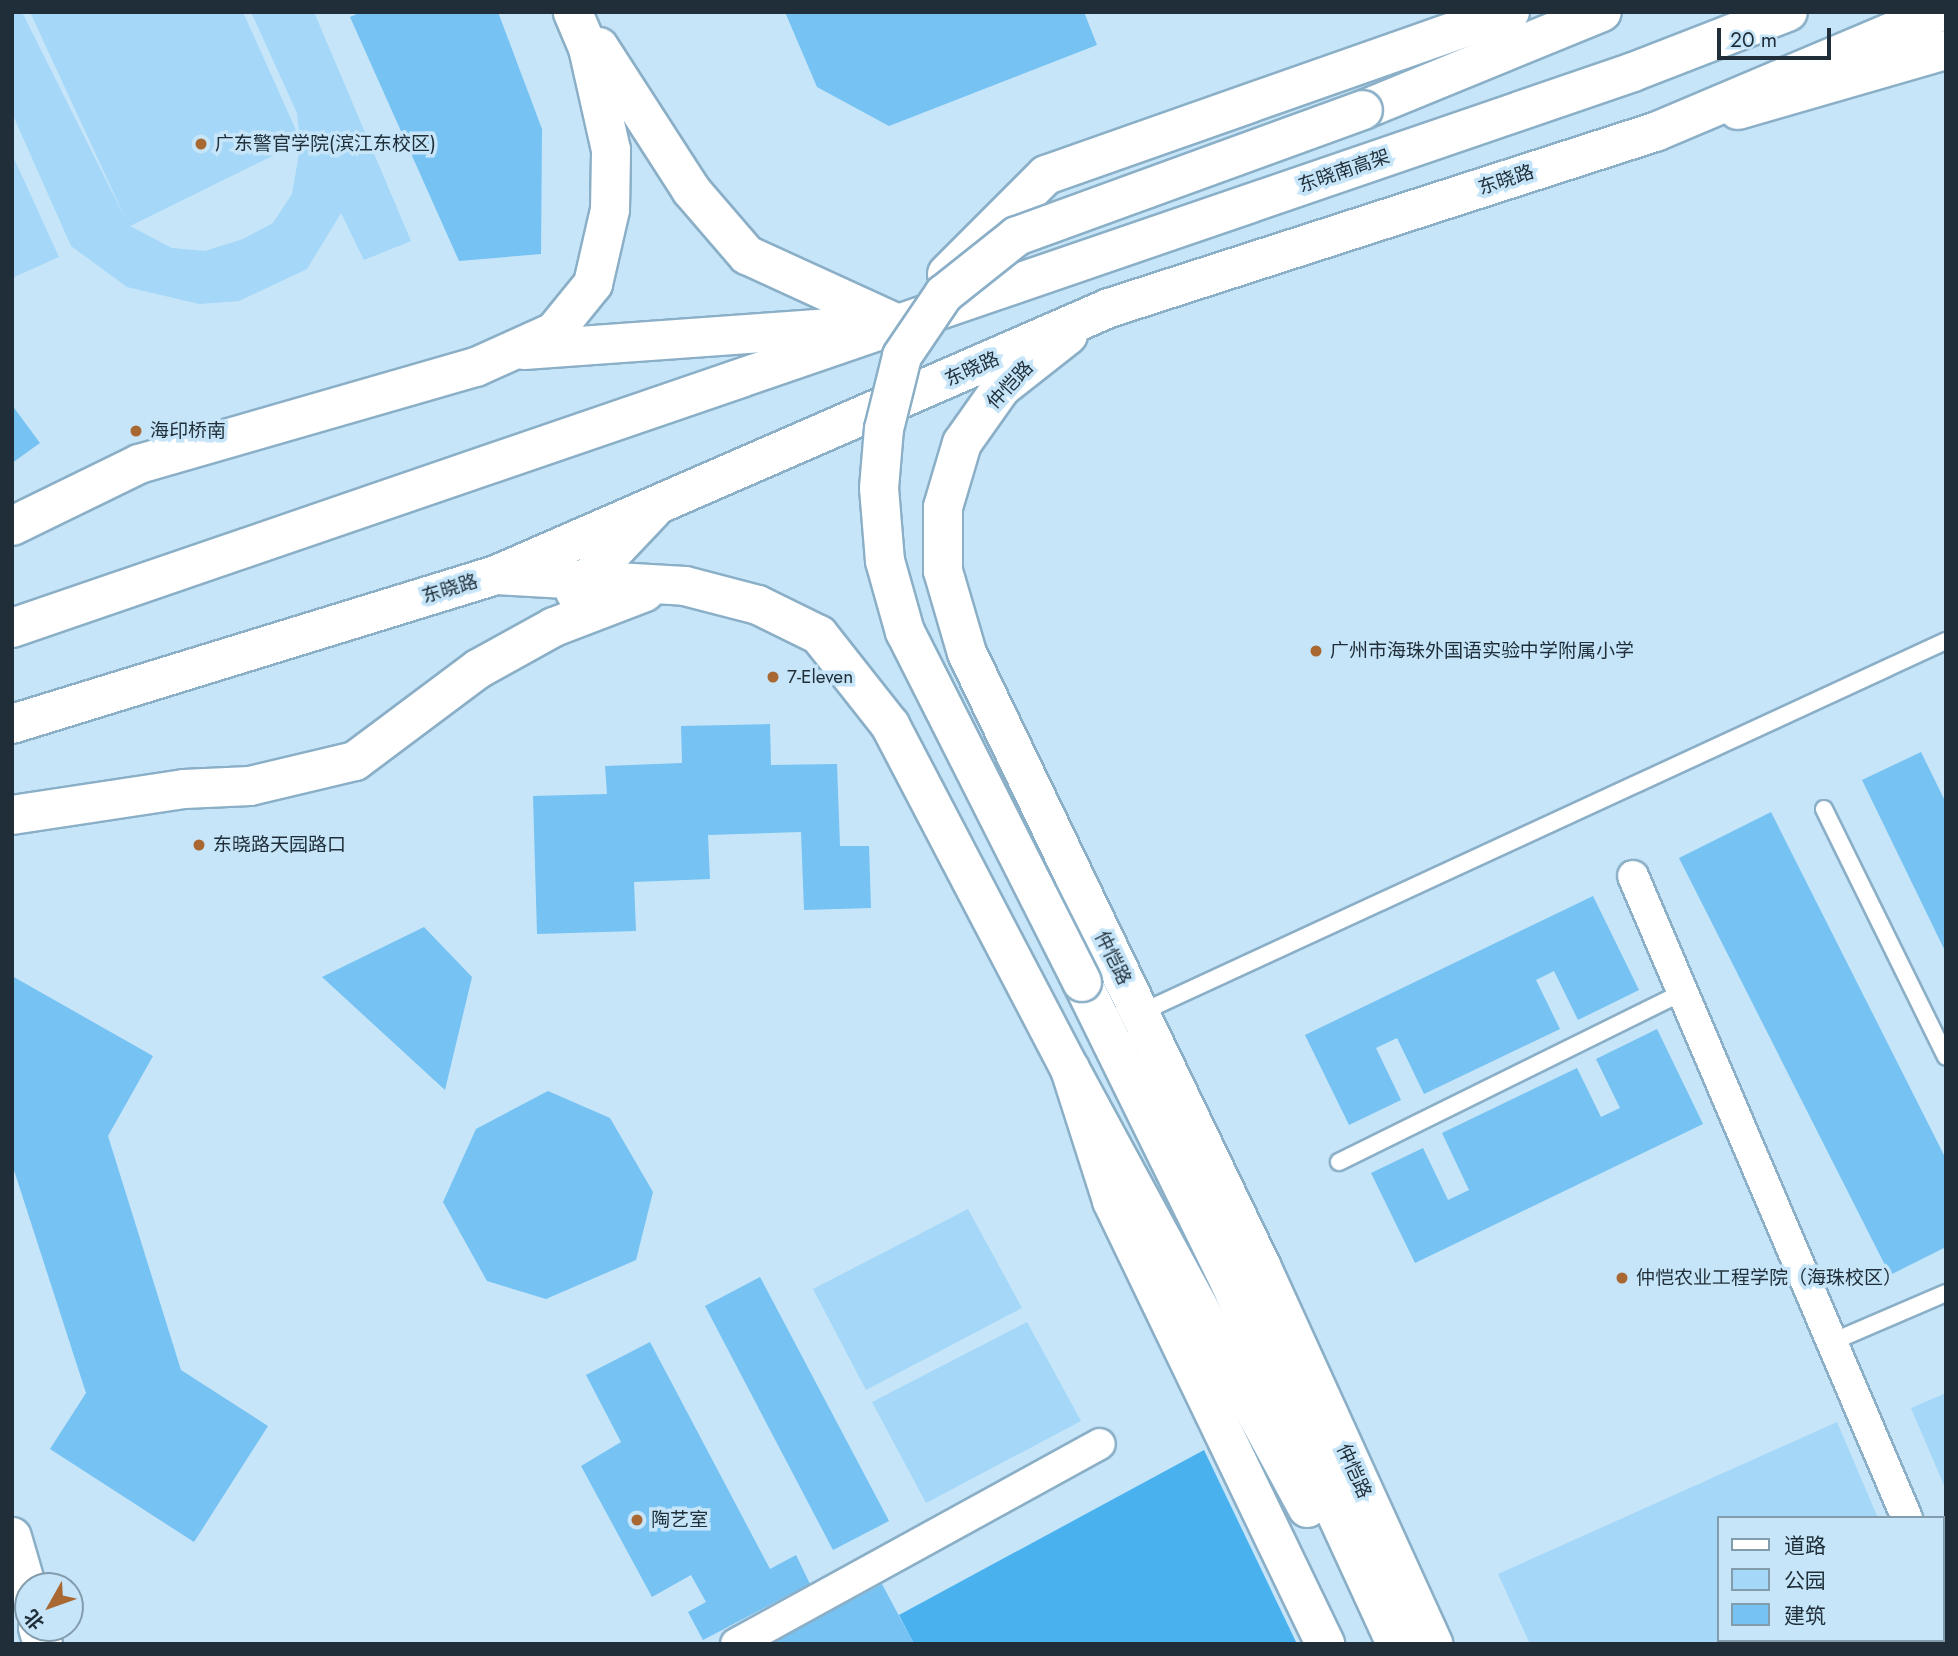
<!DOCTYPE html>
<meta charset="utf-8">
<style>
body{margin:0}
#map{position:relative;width:1958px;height:1656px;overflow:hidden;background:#c6e5f9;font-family:Jost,"Noto Sans SC",sans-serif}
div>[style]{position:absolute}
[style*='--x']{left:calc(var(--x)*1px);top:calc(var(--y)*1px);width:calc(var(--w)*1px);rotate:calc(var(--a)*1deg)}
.green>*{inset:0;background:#a4d7f8}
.forest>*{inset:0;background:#49b2ee}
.building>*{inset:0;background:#75c2f3}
.roads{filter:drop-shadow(2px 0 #8aafc7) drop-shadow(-2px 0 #8aafc7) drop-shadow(0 2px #8aafc7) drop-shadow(0 -2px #8aafc7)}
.lane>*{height:16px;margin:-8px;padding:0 8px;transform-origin:8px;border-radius:8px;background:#fff}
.street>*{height:30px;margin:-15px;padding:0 15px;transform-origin:15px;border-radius:15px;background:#fff}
.secondary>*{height:38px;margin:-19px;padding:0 19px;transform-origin:19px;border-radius:19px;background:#fff}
.primary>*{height:38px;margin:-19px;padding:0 19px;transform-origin:19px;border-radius:19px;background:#fff}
.highway>*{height:38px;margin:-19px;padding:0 19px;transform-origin:19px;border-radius:19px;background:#fff}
.bridges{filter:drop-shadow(2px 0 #8aafc7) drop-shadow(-2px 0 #8aafc7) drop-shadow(0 2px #8aafc7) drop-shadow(0 -2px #8aafc7)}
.highway-bridge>*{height:38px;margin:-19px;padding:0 19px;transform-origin:19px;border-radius:19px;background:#fff}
.dots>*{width:19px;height:19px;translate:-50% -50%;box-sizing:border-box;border:4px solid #c6e5f9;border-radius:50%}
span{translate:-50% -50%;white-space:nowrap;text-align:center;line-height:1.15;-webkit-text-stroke:7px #c6e5f9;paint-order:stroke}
.poi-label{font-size:19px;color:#1f2e38}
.left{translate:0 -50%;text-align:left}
.street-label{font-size:19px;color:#1f2e38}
.frame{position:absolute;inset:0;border:14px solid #1f2e38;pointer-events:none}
.legend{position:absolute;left:1717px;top:1516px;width:228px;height:126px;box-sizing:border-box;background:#c6e5f9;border:2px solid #839cac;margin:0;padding:9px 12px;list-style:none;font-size:21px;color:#1f2e38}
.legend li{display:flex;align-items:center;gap:14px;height:35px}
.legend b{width:35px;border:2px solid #839cac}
.north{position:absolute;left:14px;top:1572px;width:70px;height:70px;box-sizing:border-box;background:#c6e5f9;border:2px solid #839cac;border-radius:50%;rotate:230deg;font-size:19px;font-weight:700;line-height:28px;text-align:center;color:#1f2e38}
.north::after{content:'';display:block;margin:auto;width:24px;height:32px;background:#a96832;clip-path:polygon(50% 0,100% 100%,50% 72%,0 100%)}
.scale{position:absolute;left:1717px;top:28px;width:114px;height:32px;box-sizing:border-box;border:4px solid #1f2e38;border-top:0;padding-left:9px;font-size:21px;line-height:24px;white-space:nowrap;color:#1f2e38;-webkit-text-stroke:5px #c6e5f9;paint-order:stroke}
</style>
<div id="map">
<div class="green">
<i style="clip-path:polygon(evenodd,12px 12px,22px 12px,128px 224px,30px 12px,243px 12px,300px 139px,297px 113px,251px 12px,314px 12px,411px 241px,364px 260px,341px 213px,307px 269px,239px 301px,199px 304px,127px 287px,71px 246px,12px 113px,12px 12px,301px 142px,292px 194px,273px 223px,243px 239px,205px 251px,172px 248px,130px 226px,301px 142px)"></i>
<i style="clip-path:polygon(12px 154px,59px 257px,12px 278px)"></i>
<i style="clip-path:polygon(968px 1209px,1022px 1308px,866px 1390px,813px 1289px)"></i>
<i style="clip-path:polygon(1027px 1322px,1081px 1421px,926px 1503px,872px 1402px)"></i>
<i style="clip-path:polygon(1946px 1393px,1946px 1490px,1911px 1408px)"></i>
<i style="clip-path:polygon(1837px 1422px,1878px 1518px,1718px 1518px,1718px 1640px,1933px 1644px,1530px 1644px,1498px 1574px)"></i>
</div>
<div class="forest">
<i style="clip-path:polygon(1204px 1450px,1297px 1644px,914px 1644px,899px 1615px)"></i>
</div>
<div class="building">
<i style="clip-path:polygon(361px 12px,498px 12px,542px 129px,541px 254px,459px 261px,350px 17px)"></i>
<i style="clip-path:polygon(785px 12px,1084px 12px,1097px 45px,889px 126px,817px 87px)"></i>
<i style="clip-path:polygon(12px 405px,40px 443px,12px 463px)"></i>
<i style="clip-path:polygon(770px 724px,771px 765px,837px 764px,840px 846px,869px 846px,871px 908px,804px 910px,801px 832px,708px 835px,710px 879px,634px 882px,636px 931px,537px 934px,533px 796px,607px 794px,605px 766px,682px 763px,681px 726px)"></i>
<i style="clip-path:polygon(1921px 752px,1946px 803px,1946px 953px,1862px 780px)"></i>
<i style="clip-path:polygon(1771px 812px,1946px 1159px,1946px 1247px,1890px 1275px,1679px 858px)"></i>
<i style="clip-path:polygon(1593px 896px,1639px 990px,1578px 1020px,1554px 971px,1536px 980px,1560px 1029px,1424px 1094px,1397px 1038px,1376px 1048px,1401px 1100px,1349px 1125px,1305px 1035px)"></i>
<i style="clip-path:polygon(424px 927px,472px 977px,445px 1090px,322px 977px)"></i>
<i style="clip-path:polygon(12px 976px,153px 1056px,108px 1136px,181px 1370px,268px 1426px,194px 1542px,50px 1449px,86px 1393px,12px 1164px)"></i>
<i style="clip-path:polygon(1657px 1029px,1703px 1124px,1415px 1263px,1371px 1173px,1423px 1148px,1448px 1200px,1469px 1190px,1442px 1133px,1577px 1068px,1601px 1117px,1620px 1108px,1596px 1059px)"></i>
<i style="clip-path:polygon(548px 1091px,610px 1118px,653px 1192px,636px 1260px,546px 1299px,487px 1281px,443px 1202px,476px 1129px)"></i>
<i style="clip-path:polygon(760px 1277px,889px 1521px,833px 1550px,705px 1306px)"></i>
<i style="clip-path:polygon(650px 1342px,770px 1569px,796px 1555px,810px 1584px,703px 1640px,688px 1612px,706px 1602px,691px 1575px,652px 1597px,581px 1466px,621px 1442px,586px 1375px)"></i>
<i style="clip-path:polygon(882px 1584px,914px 1644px,770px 1644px)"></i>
</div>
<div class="roads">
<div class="lane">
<i style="--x:1824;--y:809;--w:276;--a:63.8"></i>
<i style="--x:1140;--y:1013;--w:888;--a:-24.78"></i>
<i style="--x:1339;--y:1162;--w:384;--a:-26.3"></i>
<i style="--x:1832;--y:1342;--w:124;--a:-23.3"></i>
</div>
<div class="street">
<i style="--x:1633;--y:876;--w:698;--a:66.89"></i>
<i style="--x:1942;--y:1600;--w:9;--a:63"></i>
<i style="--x:736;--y:1644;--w:415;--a:-28.8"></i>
</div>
<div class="secondary">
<i style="--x:599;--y:47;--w:170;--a:57.2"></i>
<i style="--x:691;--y:190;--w:86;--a:49.3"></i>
<i style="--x:747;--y:255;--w:166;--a:24.6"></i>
<i style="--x:1068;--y:335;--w:85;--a:141.7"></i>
<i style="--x:1001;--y:388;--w:67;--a:125.3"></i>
<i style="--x:962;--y:443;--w:67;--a:106.5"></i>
<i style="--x:943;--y:507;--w:64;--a:90"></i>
<i style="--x:943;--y:571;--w:85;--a:73.7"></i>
<i style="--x:967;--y:653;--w:682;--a:64.37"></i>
<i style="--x:1262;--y:1268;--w:413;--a:65.5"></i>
<i style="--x:524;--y:350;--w:353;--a:-4.1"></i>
<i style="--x:12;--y:526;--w:141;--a:-26"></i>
<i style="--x:139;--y:464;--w:351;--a:-16.1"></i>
<i style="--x:476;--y:367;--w:85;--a:-24.2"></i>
<i style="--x:554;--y:332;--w:62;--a:-50.9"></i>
<i style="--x:593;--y:284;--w:76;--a:-77.1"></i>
<i style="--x:610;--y:210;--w:60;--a:-89"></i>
<i style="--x:611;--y:150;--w:105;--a:-102.7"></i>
<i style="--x:588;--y:48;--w:39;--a:-113"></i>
<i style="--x:496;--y:575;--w:189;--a:3.3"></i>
<i style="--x:685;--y:586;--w:75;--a:14.6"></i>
<i style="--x:758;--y:605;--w:68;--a:26.2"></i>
<i style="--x:819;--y:635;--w:115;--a:51.7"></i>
<i style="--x:890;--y:725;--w:388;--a:62.4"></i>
<i style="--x:1070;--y:1069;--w:139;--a:72.3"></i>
<i style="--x:1112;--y:1201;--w:492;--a:64.3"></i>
<i style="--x:575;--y:592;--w:112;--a:-46.5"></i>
<i style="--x:12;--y:815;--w:174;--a:-8.6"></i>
<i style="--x:184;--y:789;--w:66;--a:-2.6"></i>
<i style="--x:250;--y:786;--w:108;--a:-13.4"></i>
<i style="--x:355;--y:761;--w:154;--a:-36.8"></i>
<i style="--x:478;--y:669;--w:87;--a:-28.9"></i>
<i style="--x:554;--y:627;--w:97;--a:-21"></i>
<i style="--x:12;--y:1537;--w:57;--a:73.8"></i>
<i style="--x:38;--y:1628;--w:17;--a:73"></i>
</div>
<div class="primary">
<i style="--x:1738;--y:110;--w:216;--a:-16.1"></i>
<i style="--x:947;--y:274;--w:140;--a:-45"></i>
<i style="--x:1046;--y:175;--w:492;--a:-19.4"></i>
</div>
<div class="highway">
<i style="--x:1363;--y:110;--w:258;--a:-22.3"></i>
<i style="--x:12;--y:628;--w:1714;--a:-18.93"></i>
<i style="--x:1633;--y:72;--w:166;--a:-21.2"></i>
<i style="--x:12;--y:724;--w:506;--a:-17.11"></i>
<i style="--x:496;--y:575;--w:669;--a:-23.54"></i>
<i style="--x:1109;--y:308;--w:574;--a:-17.87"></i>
<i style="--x:1655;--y:132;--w:308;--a:-22.9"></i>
<i style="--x:1082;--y:982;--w:335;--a:63.8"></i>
<i style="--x:1230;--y:1283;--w:397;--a:65.3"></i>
<i style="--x:1070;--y:1069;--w:499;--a:61.6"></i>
</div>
</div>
<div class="bridges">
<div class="highway-bridge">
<i style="--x:1082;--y:982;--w:392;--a:-116.8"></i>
<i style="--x:905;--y:632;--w:74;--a:-105.7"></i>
<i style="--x:885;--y:561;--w:73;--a:-94.7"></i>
<i style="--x:879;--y:488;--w:59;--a:-85.2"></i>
<i style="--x:884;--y:429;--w:75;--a:-76.1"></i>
<i style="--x:902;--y:356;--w:75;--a:-55.9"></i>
<i style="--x:944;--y:294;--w:93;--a:-38.5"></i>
<i style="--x:1017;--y:236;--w:368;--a:-20"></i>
</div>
</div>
<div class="dots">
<i style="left:201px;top:144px;background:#a96832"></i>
<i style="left:136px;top:431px;background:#a96832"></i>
<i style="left:1316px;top:651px;background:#a96832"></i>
<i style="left:773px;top:677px;background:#a96832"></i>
<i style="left:199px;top:845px;background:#a96832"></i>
<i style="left:1622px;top:1278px;background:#a96832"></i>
<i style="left:637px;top:1520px;background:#a96832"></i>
</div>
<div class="poi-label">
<span class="left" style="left:215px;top:144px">广东警官学院(滨江东校区)</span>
<span class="left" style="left:150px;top:431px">海印桥南</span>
<span class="left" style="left:1330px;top:651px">广州市海珠外国语实验中学附属小学</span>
<span class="left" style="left:787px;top:677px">7-Eleven</span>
<span class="left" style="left:213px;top:845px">东晓路天园路口</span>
<span class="left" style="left:1636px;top:1278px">仲恺农业工程学院（海珠校区）</span>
<span class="left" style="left:651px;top:1520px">陶艺室</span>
</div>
<div class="street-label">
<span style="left:1344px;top:171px;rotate:-19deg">东晓南高架</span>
<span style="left:1506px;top:180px;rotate:-18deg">东晓路</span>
<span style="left:972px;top:369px;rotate:-24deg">东晓路</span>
<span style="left:1010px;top:385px;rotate:-47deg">仲恺路</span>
<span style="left:450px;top:589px;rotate:-17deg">东晓路</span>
<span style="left:1113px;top:958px;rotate:64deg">仲恺路</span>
<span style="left:1354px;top:1471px;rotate:66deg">仲恺路</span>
</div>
<div class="frame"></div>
<ul class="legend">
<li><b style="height:9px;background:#fff"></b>道路</li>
<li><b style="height:19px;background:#a4d7f8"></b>公园</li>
<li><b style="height:19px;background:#75c2f3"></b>建筑</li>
</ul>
<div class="north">北</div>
<div class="scale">20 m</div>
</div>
